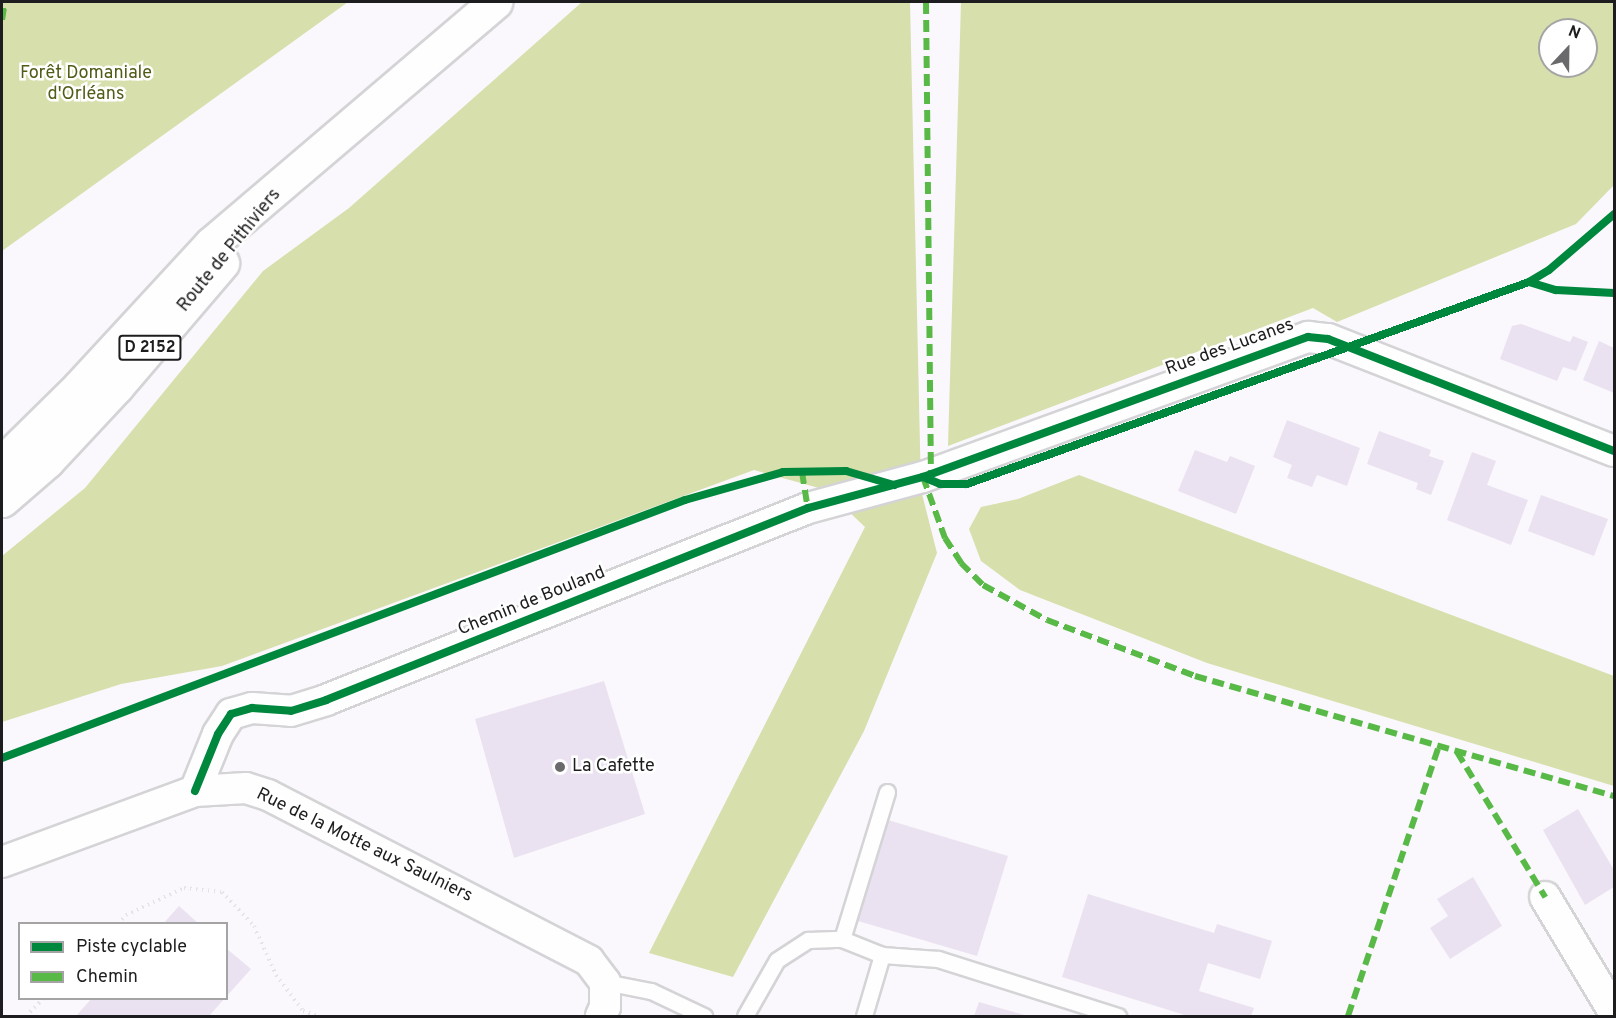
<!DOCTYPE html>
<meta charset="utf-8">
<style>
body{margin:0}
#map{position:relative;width:1616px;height:1018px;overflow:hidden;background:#faf8fc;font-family:Overpass,sans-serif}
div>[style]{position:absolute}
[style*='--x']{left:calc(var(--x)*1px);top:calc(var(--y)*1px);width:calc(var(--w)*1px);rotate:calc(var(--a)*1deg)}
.forest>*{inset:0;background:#d7dfac}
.building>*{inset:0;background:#eae2f0}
.path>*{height:4px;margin-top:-2px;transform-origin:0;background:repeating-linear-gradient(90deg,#e5e4e5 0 1.5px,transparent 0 6px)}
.roads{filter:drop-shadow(2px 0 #d4d3d6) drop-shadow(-2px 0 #d4d3d6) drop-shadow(0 2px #d4d3d6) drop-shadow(0 -2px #d4d3d6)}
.lane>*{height:15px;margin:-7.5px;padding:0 7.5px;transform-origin:7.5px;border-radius:7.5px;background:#fefeff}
.street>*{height:30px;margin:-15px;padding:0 15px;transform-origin:15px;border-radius:15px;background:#fefeff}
.primary>*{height:33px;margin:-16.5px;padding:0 16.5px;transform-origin:16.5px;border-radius:16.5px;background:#fefeff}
.quiet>*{height:6px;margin-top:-3px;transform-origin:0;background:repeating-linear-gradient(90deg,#58b947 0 12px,transparent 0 18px)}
.cycleway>*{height:8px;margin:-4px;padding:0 4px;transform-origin:4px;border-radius:4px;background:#00873e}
.dots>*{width:16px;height:16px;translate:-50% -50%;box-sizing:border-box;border:3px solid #fff;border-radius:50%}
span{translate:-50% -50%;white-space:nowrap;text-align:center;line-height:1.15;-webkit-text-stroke:5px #fff;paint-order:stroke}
.shield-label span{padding:2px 4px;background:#fff;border:2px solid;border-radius:4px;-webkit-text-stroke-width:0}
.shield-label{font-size:16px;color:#1d1c1e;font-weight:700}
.park-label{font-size:18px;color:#535c17}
.street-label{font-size:18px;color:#1d1c1e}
.poi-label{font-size:18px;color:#1d1c1e}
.left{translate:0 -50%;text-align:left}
.frame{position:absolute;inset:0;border:3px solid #1d1c1e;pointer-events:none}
.legend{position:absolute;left:18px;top:922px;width:210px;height:78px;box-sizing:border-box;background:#fff;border:2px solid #a5a4a5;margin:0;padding:8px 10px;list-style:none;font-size:18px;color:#1d1c1e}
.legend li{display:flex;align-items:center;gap:12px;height:30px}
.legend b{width:30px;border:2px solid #a5a4a5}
.north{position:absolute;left:1538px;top:18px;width:60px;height:60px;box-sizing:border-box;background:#fff;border:2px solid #a5a4a5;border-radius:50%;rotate:22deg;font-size:16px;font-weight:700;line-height:24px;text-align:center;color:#1d1c1e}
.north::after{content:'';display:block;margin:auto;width:21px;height:27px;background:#6a696c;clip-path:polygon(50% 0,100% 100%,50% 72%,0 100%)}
</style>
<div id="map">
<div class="forest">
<i style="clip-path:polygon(2px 2px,348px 2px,2px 251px)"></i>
<i style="clip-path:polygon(582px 2px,910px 2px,921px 490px,937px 553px,864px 731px,733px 977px,649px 953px,865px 527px,826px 490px,754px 470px,222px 666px,121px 684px,2px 722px,2px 556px,85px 488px,263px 271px,349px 208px)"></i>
<i style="clip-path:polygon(evenodd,961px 2px,1614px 2px,1614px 185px,1576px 224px,1337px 322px,1313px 308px,948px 446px,961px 2px,1550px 30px,1586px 30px,1586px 66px,1550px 66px,1550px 30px)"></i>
<i style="clip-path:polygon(1079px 475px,1614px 676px,1614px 786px,1207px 663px,1020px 590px,981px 561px,969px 529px,981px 507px,1018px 499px)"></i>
</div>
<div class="building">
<i style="clip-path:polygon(1521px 324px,1570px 342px,1573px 336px,1588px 342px,1576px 371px,1563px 367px,1557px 381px,1500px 359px,1512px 326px)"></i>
<i style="clip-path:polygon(1599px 341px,1614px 348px,1614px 393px,1583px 380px)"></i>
<i style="clip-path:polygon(1287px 420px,1360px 448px,1347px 486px,1317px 475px,1312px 487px,1287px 478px,1292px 465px,1273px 457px)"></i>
<i style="clip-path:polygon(1379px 431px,1431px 450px,1429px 456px,1444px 461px,1431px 495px,1416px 489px,1418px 483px,1367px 464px)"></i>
<i style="clip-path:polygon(1195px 450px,1227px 462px,1230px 456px,1255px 466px,1236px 514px,1178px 491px)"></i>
<i style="clip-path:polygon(1472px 452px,1496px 461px,1487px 485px,1528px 500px,1511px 545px,1447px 520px)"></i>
<i style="clip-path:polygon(1541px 495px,1608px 519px,1594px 556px,1528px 531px)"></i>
<i style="clip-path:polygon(604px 681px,645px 814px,514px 858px,475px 719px)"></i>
<i style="clip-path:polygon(1578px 809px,1614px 870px,1614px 887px,1585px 905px,1543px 830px)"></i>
<i style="clip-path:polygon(888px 820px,1008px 856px,977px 956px,858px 921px)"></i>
<i style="clip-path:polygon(1473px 877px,1502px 926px,1450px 959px,1430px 928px,1448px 916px,1437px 899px)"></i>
<i style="clip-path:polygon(1088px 894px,1214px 933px,1217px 924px,1272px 941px,1260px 979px,1208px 963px,1199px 991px,1254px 1008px,1251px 1016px,1188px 1016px,1062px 977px)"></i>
<i style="clip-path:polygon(179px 906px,199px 924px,163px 924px)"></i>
<i style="clip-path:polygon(226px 948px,251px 969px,226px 997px)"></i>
<i style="clip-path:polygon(92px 998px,225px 998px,209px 1016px,76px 1016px)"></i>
<i style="clip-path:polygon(979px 1002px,1028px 1016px,974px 1016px)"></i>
</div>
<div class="path">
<i style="--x:118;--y:924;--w:12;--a:-48"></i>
<i style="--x:126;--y:915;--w:64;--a:-25"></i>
<i style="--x:184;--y:888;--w:38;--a:6"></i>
<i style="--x:222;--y:892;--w:47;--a:46.7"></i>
<i style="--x:254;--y:926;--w:54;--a:65.8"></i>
<i style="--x:276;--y:975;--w:45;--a:53.1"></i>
<i style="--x:303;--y:1011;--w:16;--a:18"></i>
<i style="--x:30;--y:1012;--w:20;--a:-45"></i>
</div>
<div class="roads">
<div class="lane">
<i style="--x:887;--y:792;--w:154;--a:107"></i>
<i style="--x:842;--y:939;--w:43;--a:21.8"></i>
<i style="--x:882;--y:955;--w:56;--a:4.1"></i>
<i style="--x:938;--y:959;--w:189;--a:17.6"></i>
<i style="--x:605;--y:982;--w:47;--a:11.1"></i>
<i style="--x:651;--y:991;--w:59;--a:25.3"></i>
<i style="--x:745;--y:1016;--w:64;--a:-60.3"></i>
<i style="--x:777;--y:960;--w:37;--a:-33"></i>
<i style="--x:808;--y:940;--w:34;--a:-2"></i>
<i style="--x:864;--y:1016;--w:64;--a:-73.6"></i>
</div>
<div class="street">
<i style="--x:195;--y:791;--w:61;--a:-68"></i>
<i style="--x:218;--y:734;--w:24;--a:-57"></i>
<i style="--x:231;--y:714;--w:22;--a:-16"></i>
<i style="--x:252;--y:708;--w:39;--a:4"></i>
<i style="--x:291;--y:711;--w:37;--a:-17"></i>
<i style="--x:326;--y:700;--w:519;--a:-21.72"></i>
<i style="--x:808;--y:508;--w:119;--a:-15.1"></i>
<i style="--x:923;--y:477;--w:410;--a:-20"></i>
<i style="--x:1308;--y:337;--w:20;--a:6"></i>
<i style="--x:1328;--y:339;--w:307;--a:21.4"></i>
<i style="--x:2;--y:862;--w:206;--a:-20.2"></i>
<i style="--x:195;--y:791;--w:51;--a:-3.4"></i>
<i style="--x:246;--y:788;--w:23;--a:18"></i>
<i style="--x:268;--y:795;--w:361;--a:27.3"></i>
<i style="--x:589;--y:961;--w:26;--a:53"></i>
<i style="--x:605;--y:982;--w:25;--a:90"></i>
<i style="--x:605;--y:1007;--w:10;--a:114"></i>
<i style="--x:1545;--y:897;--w:134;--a:59"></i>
</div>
<div class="primary">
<i style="--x:2;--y:463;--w:108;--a:-44.6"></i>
<i style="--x:79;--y:387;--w:196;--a:-47.3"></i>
<i style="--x:212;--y:243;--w:372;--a:-40.4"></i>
<i style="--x:2;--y:500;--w:60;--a:-40.9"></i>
<i style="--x:47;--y:461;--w:103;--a:-47"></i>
<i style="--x:117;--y:386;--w:162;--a:-49.5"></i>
</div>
</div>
<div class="quiet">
<i style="--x:926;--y:2;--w:472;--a:89.4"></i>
<i style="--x:2;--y:20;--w:18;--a:-81"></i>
<i style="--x:802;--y:472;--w:36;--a:81"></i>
<i style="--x:923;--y:477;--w:65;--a:70.2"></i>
<i style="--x:945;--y:538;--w:30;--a:57"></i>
<i style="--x:961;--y:563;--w:31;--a:45"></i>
<i style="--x:983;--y:585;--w:73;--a:28.7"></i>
<i style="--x:1047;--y:620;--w:158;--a:20.7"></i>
<i style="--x:1195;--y:676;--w:436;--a:16"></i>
<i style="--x:1457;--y:752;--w:170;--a:58.7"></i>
<i style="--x:1348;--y:1016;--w:286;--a:-71.4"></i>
</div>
<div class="cycleway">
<i style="--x:1529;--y:282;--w:28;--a:17"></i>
<i style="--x:1556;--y:290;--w:58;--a:3"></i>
<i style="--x:923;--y:477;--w:18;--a:22"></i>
<i style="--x:940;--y:484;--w:27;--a:0"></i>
<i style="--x:967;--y:484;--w:597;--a:-19.77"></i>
<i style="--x:1529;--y:282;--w:23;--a:-31"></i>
<i style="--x:1549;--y:270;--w:86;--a:-40.7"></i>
<i style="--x:2;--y:758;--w:730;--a:-20.69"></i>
<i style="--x:685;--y:500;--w:102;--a:-15.9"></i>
<i style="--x:783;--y:472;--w:63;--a:-0.9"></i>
<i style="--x:846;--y:471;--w:50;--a:16.3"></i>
<i style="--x:195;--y:791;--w:61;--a:-68"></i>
<i style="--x:218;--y:734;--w:24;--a:-57"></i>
<i style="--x:231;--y:714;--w:22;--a:-16"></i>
<i style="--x:252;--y:708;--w:39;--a:4"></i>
<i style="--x:291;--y:711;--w:37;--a:-17"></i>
<i style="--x:326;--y:700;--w:519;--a:-21.72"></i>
<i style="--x:808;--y:508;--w:119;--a:-15.1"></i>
<i style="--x:923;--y:477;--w:410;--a:-20"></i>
<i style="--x:1308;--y:337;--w:20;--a:6"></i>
<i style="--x:1328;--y:339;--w:307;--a:21.4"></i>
</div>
<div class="dots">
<i style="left:560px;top:767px;background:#6a696c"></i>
</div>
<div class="shield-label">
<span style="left:150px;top:348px">D 2152</span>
</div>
<div class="park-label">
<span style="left:86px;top:85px">Forêt Domaniale<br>d'Orléans</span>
</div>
<div class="street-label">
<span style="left:230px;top:251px;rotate:-51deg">Route de Pithiviers</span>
<span style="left:1230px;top:348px;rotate:-20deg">Rue des Lucanes</span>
<span style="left:532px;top:602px;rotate:-22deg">Chemin de Bouland</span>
<span style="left:364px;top:846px;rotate:26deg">Rue de la Motte aux Saulniers</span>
</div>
<div class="poi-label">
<span class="left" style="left:572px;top:767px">La Cafette</span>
</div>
<div class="frame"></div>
<ul class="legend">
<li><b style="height:8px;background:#00873e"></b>Piste cyclable</li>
<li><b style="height:8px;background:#58b947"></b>Chemin</li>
</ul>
<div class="north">N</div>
</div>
